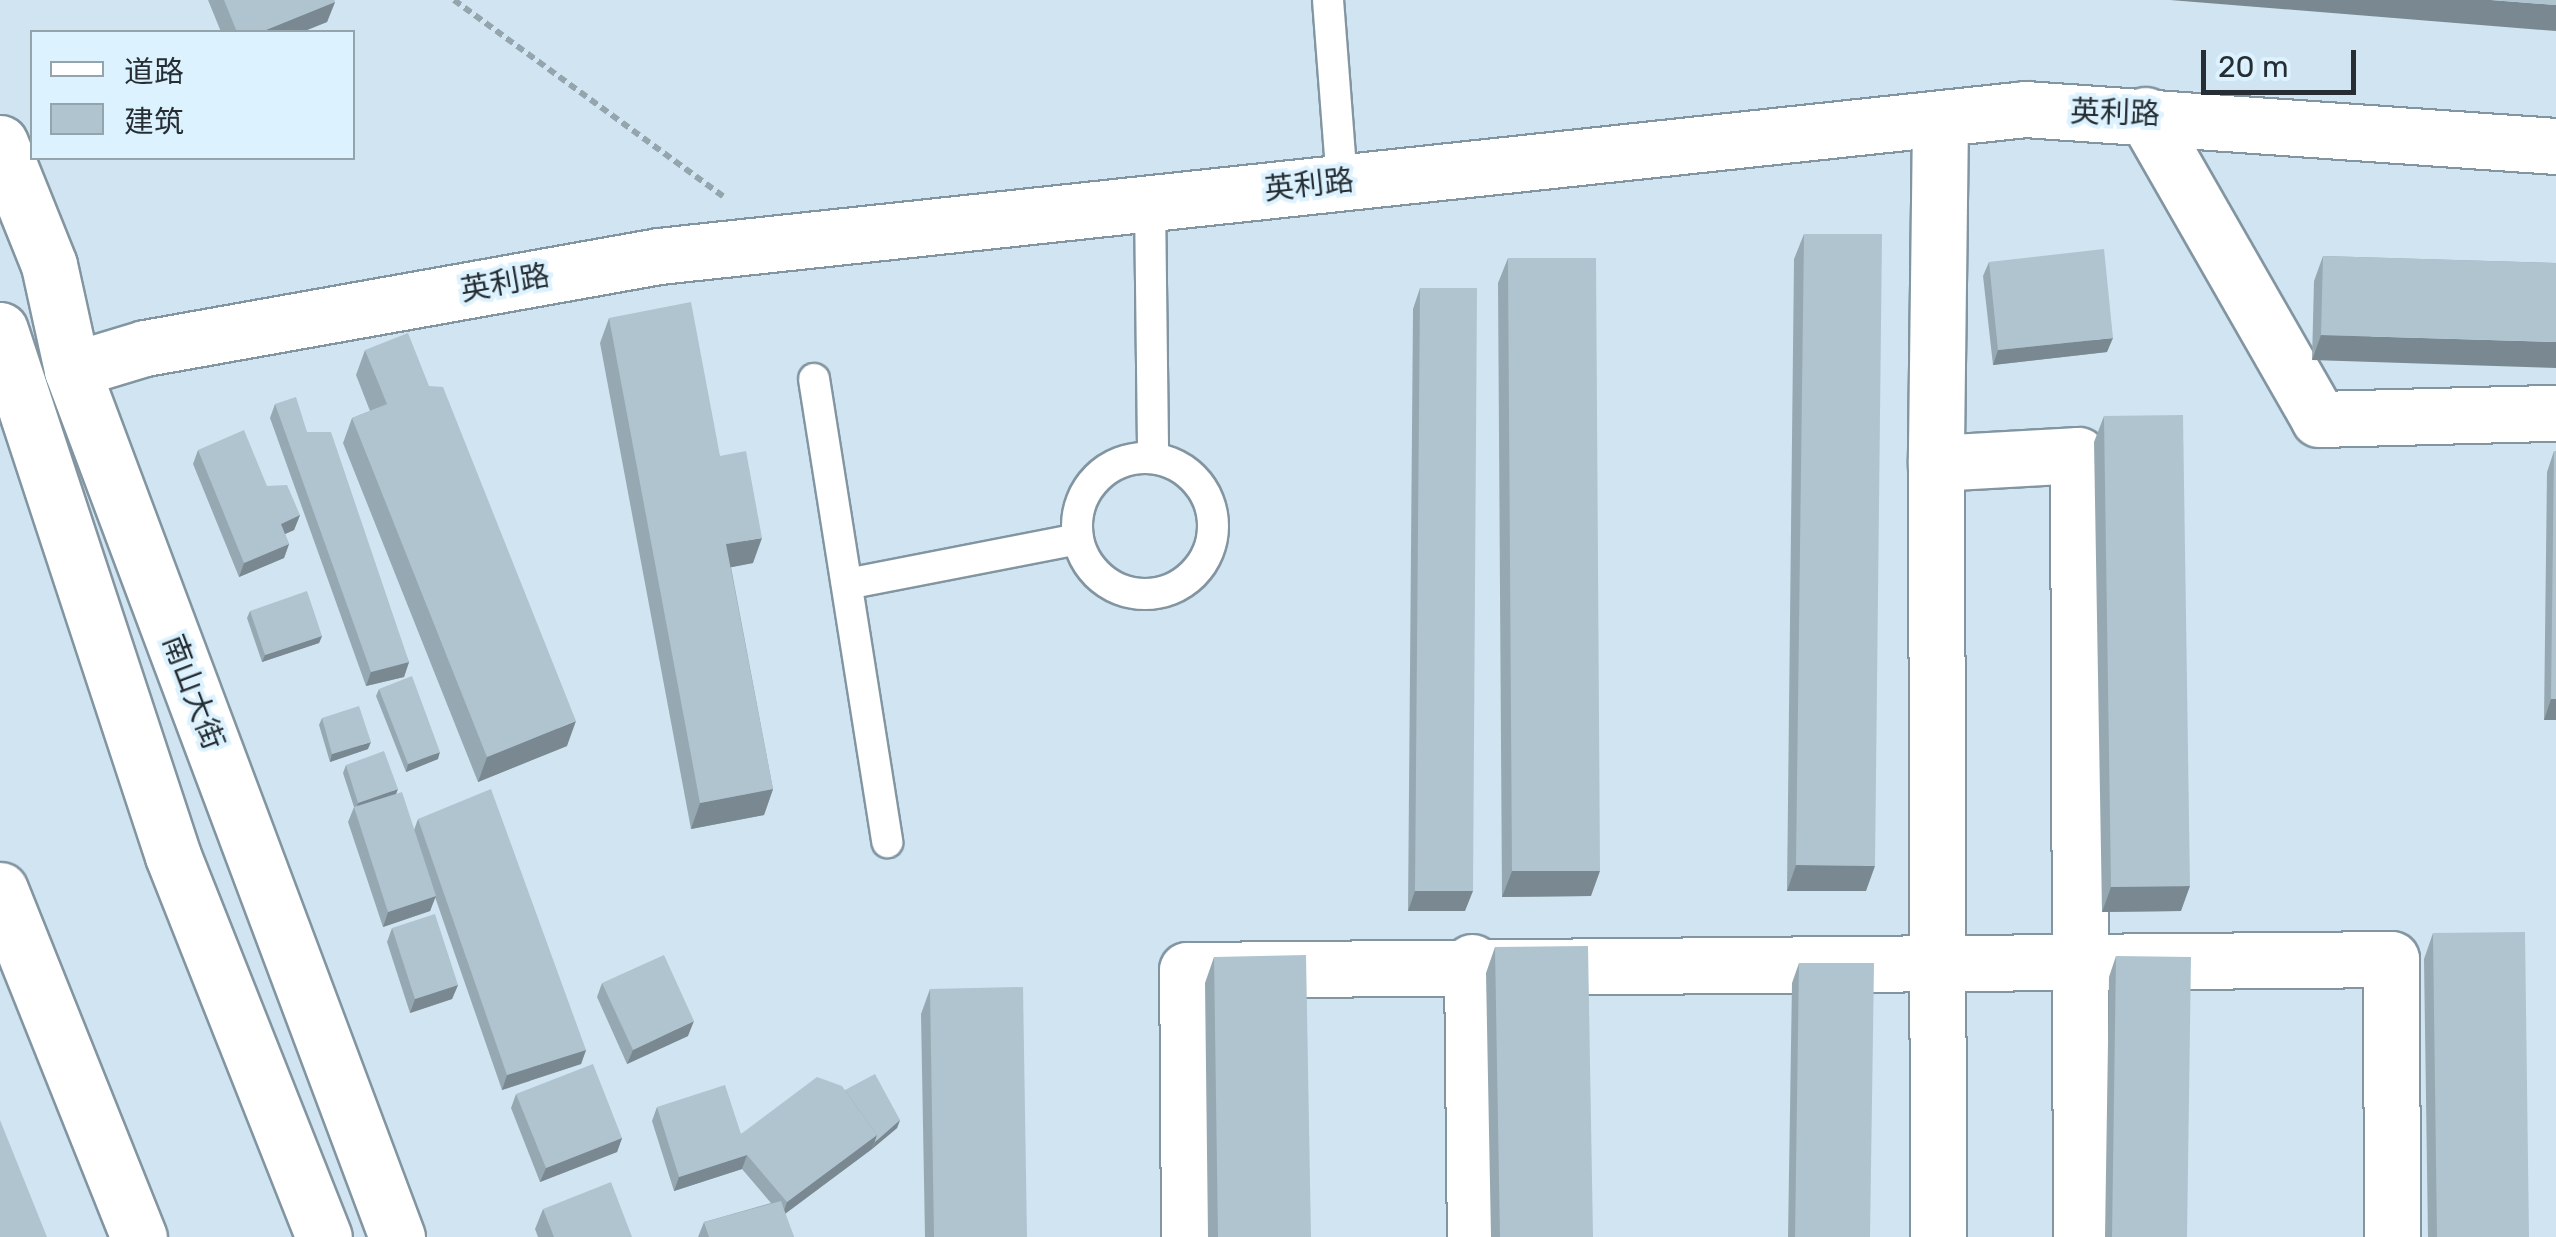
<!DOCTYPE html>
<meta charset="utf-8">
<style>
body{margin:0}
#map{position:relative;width:2556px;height:1237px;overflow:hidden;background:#d0e5f1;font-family:Rubik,"Noto Sans SC",sans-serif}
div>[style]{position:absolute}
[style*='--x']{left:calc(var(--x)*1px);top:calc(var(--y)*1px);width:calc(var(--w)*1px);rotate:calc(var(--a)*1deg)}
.path>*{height:6px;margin-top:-3px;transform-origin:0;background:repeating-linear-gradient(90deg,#94a5ae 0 8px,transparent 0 13px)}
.roads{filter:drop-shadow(2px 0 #8295a1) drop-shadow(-2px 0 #8295a1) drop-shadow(0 2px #8295a1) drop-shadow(0 -2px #8295a1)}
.service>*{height:30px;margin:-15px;padding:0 15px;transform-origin:15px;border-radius:15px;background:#fff}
.service>.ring{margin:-15px;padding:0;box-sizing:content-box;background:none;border:30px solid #fff;border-radius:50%}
.minor>*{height:55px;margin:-27.5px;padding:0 27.5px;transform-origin:27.5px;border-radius:27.5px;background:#fff}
.tertiary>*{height:55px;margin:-27.5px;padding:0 27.5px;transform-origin:27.5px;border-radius:27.5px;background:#fff}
.wall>*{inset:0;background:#96a9b2}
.shaded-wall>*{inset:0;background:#7a8991}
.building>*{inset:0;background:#afc4cf}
span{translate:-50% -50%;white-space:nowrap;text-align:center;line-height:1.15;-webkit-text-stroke:8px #ddf2ff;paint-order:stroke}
.street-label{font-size:30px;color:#262e33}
.legend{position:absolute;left:30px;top:30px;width:325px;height:130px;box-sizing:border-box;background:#ddf2ff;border:2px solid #94a4ad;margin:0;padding:12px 18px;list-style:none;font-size:30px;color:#262e33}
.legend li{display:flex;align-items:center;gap:20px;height:50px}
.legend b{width:50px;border:2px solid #94a4ad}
.scale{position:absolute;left:2201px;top:50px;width:155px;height:45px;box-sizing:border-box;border:5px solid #262e33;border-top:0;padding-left:12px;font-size:30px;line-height:35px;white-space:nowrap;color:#262e33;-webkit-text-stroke:8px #ddf2ff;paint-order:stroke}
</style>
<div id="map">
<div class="path">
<i style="--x:454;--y:0;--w:333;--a:36.1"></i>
</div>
<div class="roads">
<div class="service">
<i style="--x:1328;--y:0;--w:182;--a:85.6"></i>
<i style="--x:1150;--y:201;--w:257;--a:89.3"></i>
<i style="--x:814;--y:379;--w:469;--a:81"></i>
<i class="ring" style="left:1077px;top:458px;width:106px;height:106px"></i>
<i style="--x:847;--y:584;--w:235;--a:-11"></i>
</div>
<div class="minor">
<i style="--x:2145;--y:115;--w:350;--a:60.2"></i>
<i style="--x:2319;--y:419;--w:237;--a:-1.5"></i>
<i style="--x:1940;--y:120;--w:343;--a:90.7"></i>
<i style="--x:1936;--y:463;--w:142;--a:-3.2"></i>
<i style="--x:2078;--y:455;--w:782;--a:89.78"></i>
<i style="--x:1936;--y:463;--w:774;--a:89.85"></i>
<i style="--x:0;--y:890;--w:374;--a:68.2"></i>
<i style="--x:1472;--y:962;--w:275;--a:89.4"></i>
<i style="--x:1189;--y:1237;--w:267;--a:-90.4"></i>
<i style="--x:1187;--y:970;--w:1204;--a:-0.52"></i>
<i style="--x:2391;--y:959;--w:278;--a:89.8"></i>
</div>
<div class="tertiary">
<i style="--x:0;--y:143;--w:131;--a:68.1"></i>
<i style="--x:49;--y:265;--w:107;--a:77.6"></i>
<i style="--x:72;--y:370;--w:926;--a:69.45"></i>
<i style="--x:0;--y:330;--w:554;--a:71.79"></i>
<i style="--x:173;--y:856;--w:410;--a:68.4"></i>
<i style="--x:72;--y:370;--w:76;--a:-16.8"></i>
<i style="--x:145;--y:348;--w:522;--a:-10.15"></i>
<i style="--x:659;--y:256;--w:1374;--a:-6.14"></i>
<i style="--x:2025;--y:109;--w:532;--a:3.99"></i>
</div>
</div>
<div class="wall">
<i style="clip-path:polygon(208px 0,334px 0,335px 2px,327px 22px,302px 32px,221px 32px)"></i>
<i style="clip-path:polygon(1804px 234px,1866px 891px,1787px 891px,1794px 259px)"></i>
<i style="clip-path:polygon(2323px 256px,2556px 263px,2312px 360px,2314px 281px)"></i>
<i style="clip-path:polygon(1508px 258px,1591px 896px,1502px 897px,1498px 283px)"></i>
<i style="clip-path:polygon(1989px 262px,2107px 352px,1993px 365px,1983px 276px)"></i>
<i style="clip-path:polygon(1420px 288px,1465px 911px,1408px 911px,1413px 309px)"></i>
<i style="clip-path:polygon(609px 318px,720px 456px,753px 563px,731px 567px,773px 789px,764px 815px,691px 829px,600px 343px)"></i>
<i style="clip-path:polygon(365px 350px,567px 746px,478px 782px,343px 443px,352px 418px,370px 411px,356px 375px)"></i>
<i style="clip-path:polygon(275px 404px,307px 432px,409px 662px,404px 677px,366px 686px,270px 418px)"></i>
<i style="clip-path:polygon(2104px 416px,2181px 911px,2102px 912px,2094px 442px)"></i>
<i style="clip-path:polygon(198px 450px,267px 486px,300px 515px,294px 530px,285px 534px,289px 544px,284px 558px,239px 577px,193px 464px)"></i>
<i style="clip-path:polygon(2554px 451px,2556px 720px,2544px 720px,2547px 472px)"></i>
<i style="clip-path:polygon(250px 611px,322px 636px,319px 643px,262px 662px,247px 618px)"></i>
<i style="clip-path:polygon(379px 689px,438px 759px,406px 772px,376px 696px)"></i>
<i style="clip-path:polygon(322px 718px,368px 749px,330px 762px,319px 725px)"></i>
<i style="clip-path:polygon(346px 765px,396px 794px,414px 830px,418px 819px,586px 1050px,581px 1064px,502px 1090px,435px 897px,430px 911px,383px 927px,348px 822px,354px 807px,343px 773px)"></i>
<i style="clip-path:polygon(392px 928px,458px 985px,452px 999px,410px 1013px,387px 942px)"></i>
<i style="clip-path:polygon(2433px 933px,2529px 1237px,2428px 1237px,2424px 959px)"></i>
<i style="clip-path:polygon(1495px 947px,1593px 1237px,1491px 1237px,1486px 973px)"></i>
<i style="clip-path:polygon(2116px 956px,2187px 1237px,2105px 1237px,2109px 977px)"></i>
<i style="clip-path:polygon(1214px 957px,1311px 1237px,1208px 1237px,1205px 983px)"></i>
<i style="clip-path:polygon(1799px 963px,1870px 1237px,1788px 1237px,1792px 983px)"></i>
<i style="clip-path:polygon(602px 983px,688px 1036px,627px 1064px,597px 997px)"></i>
<i style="clip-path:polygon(930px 989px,1027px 1237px,925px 1237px,921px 1014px)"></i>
<i style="clip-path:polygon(845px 1090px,900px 1120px,897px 1128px,872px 1149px,785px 1214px,794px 1237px,698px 1237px,704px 1222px,771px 1203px,742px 1169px,674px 1191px,652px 1121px,657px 1107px,741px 1134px)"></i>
<i style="clip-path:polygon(516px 1094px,622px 1138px,617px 1152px,540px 1182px,511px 1108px)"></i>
<i style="clip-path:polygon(543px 1209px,632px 1237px,538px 1237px,535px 1229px)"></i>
</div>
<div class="shaded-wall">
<i style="clip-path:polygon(2170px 0,2491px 0,2556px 5px,2556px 31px)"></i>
<i style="clip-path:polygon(335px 2px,327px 22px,302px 32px,261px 32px)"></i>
<i style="clip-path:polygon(2321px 335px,2556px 342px,2556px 368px,2312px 360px)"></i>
<i style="clip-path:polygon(2113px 338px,2107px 352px,1993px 365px,1998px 350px)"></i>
<i style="clip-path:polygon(300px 515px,294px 530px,276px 538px,281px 524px)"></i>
<i style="clip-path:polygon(762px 538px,753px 563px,717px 570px,726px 544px)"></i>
<i style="clip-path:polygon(289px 544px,284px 558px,239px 577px,244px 563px)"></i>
<i style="clip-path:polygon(322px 636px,319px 643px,262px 662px,265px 655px)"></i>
<i style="clip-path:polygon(409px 662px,404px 677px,366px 686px,371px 672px)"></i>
<i style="clip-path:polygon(2551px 699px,2556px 699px,2556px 720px,2544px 720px)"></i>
<i style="clip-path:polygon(576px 721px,567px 746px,478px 782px,487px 757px)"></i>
<i style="clip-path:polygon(371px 742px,368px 749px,330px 762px,332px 754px)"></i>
<i style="clip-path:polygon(440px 752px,438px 759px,406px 772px,408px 764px)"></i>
<i style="clip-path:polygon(398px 789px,395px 797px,356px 810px,358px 803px)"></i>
<i style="clip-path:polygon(773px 789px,764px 815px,691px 829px,700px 803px)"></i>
<i style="clip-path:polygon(1796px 865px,1875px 866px,1866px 891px,1787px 891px)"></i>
<i style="clip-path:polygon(1512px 871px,1600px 871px,1591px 896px,1502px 897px)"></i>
<i style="clip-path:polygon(2190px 886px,2181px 911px,2102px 912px,2111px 887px)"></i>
<i style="clip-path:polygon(1415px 891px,1473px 891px,1465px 911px,1408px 911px)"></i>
<i style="clip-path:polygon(436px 896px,430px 911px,383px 927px,388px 912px)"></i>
<i style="clip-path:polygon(458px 985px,452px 999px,410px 1013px,415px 999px)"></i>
<i style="clip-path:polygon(694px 1021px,688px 1036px,627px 1064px,633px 1050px)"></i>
<i style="clip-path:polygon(586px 1050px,581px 1064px,502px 1090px,507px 1075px)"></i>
<i style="clip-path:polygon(900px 1120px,897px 1128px,872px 1149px,875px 1142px)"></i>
<i style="clip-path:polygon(877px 1135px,872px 1149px,782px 1216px,787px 1202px)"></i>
<i style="clip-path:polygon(622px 1138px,617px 1152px,540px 1182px,546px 1168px)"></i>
<i style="clip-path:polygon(747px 1155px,742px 1169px,674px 1191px,679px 1177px)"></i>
</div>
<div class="building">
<i style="clip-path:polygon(224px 0,334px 0,335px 2px,261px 32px,237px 32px)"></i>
<i style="clip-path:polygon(2491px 0,2556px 0,2556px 5px)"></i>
<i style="clip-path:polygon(1804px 234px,1882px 234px,1875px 866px,1796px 865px)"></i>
<i style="clip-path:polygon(2104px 249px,2113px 338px,1998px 350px,1989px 262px)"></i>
<i style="clip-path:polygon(2323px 256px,2556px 263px,2556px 342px,2321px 335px)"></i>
<i style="clip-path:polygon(1508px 258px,1596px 258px,1600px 871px,1512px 871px)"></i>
<i style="clip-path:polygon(1420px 288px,1477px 288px,1473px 891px,1415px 891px)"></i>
<i style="clip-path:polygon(691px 302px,720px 456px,746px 451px,762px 538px,726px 544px,773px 789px,700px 803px,609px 318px)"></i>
<i style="clip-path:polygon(408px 333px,429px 386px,443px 387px,576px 721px,487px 757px,352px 418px,387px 404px,365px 350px)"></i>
<i style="clip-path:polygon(296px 397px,307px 432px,331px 432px,409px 662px,371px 672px,275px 404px)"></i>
<i style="clip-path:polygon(2183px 415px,2190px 886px,2111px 887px,2104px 416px)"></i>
<i style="clip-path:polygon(244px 430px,267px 486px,287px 485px,300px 515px,281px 524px,289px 544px,244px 563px,198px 450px)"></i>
<i style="clip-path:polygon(2554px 451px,2556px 451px,2556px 699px,2551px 699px)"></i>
<i style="clip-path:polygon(307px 591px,322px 636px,265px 655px,250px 611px)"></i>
<i style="clip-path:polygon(412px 676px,440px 752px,408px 764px,379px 689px)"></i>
<i style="clip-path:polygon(359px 706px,371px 742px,332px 754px,322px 718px)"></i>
<i style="clip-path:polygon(384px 751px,398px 789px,358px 803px,346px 765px)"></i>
<i style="clip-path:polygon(491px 789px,586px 1050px,507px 1075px,418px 819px)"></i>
<i style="clip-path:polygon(402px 792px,436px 896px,388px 912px,354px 807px)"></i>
<i style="clip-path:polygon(435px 914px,458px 985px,415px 999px,392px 928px)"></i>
<i style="clip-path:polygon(2525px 932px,2529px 1237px,2437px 1237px,2433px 933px)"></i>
<i style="clip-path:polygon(1588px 946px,1593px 1237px,1500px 1237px,1495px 947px)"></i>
<i style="clip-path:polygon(664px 955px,694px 1021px,633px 1050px,602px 983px)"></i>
<i style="clip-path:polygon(1306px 955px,1311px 1237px,1218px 1237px,1214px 957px)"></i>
<i style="clip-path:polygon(2116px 956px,2191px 957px,2187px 1237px,2112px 1237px)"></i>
<i style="clip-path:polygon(1799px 963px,1874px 963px,1870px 1237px,1795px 1237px)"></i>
<i style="clip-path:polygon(1023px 987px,1027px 1237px,934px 1237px,930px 989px)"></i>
<i style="clip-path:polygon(593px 1064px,622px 1138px,546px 1168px,516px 1094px)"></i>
<i style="clip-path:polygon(875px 1074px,900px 1120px,875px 1142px,877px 1135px,845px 1090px)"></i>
<i style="clip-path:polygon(817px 1077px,842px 1086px,877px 1135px,787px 1202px,747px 1155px,679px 1177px,657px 1107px,725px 1085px,741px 1134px)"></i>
<i style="clip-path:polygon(0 1120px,47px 1237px,0 1237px)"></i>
<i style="clip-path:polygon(611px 1182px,632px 1237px,554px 1237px,543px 1209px)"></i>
<i style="clip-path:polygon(781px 1201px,794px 1237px,709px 1237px,704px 1222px)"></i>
</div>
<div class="street-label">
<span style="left:2115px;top:113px;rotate:2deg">英利路</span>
<span style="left:1309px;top:185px;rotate:-6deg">英利路</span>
<span style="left:505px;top:283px;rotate:-10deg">英利路</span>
<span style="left:193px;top:692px;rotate:69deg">南山大街</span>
</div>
<ul class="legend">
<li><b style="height:12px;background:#fff"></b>道路</li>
<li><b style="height:28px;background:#afc4cf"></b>建筑</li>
</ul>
<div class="scale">20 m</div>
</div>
